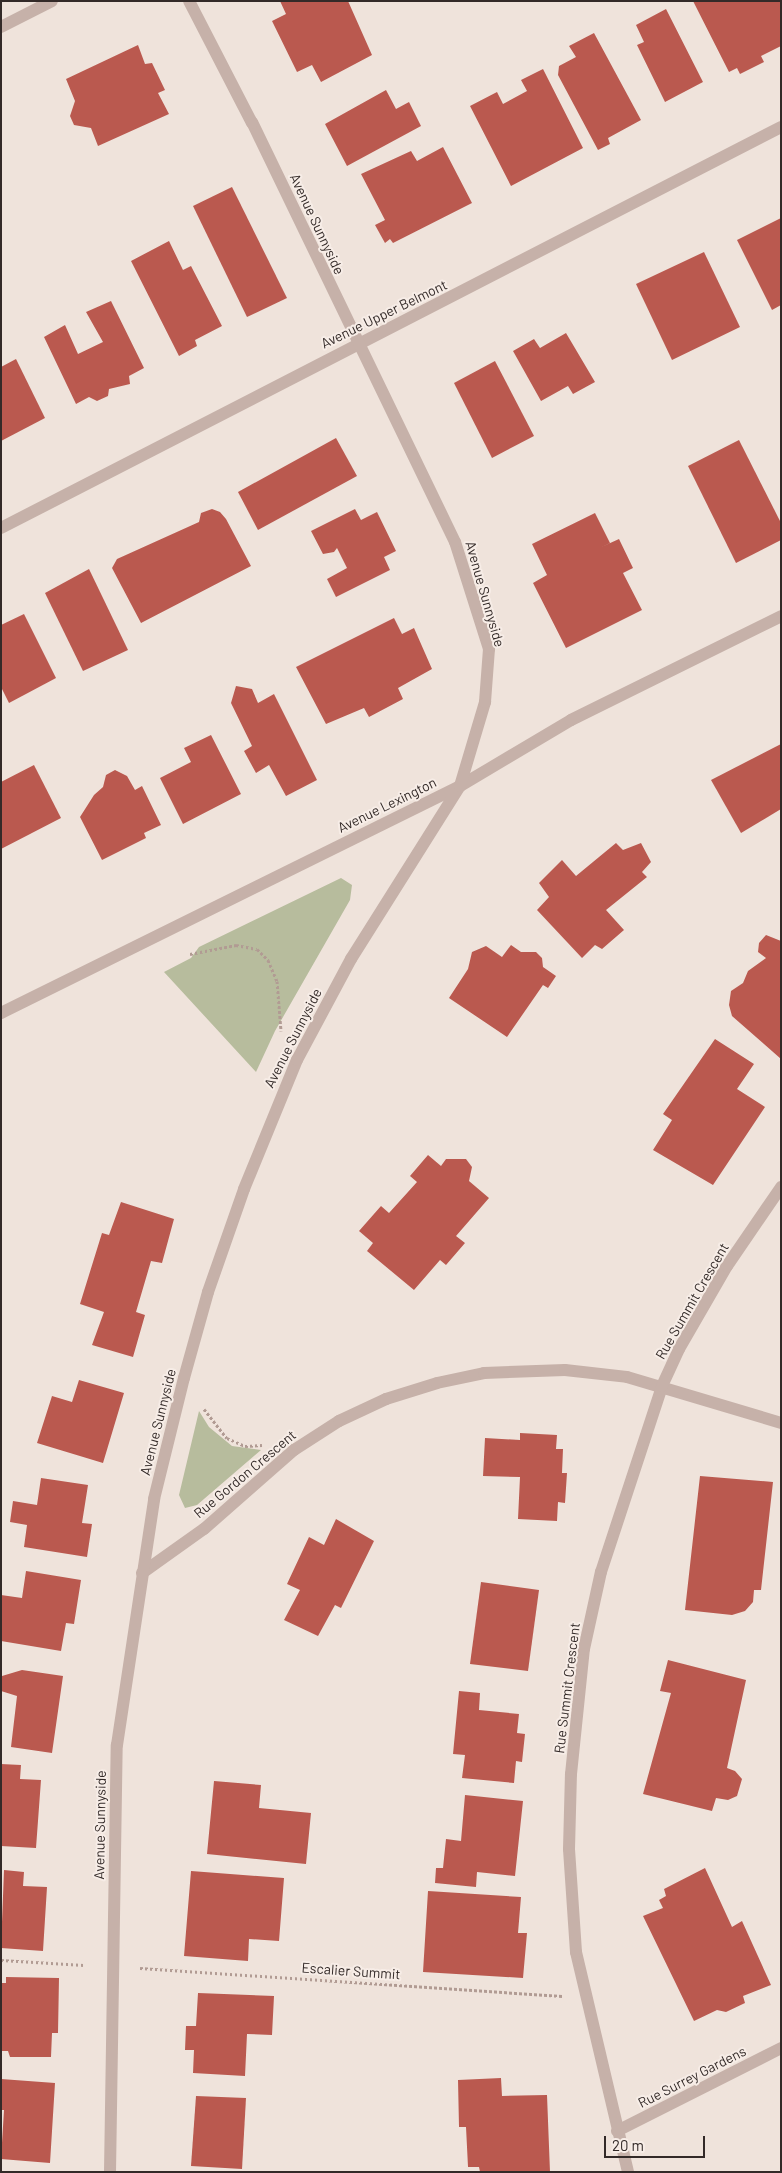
<!DOCTYPE html>
<style>
body{margin:0}
#map{position:relative;width:782px;height:2173px;overflow:hidden;background:#efe3db;font-family:Barlow,sans-serif}
div>[style]{position:absolute}
[style*='--x']{left:calc(var(--x)*1px);top:calc(var(--y)*1px);width:calc(var(--w)*1px);rotate:calc(var(--a)*1deg)}
.green>*{inset:0;background:#b7bc9d}
.building>*{inset:0;background:#ba594f}
.path>*{height:3px;margin-top:-1.5px;transform-origin:0;background:repeating-linear-gradient(90deg,#b19b93 0 2.5px,transparent 0 5px)}
.minor>*{height:12px;margin:-6px;padding:0 6px;transform-origin:6px;border-radius:6px;background:#c6b1a9}
span{translate:-50% -50%;white-space:nowrap;text-align:center;line-height:1.15;-webkit-text-stroke:4px #f7ede7;paint-order:stroke}
.street-label{font-size:14px;color:#332a28}
.frame{position:absolute;inset:0;border:2px solid #332a28;pointer-events:none}
.scale{position:absolute;left:604px;top:2136px;width:101px;height:22px;box-sizing:border-box;border:2px solid #332a28;border-top:0;padding-left:6px;font-size:15px;line-height:18px;white-space:nowrap;color:#332a28;-webkit-text-stroke:4px #f7ede7;paint-order:stroke}
</style>
<div id="map">
<div class="green">
<i style="clip-path:polygon(341px 878px,352px 885px,350px 900px,275px 1031px,256px 1072px,164px 972px,191px 958px,199px 947px)"></i>
<i style="clip-path:polygon(199px 1411px,209px 1427px,232px 1446px,261px 1450px,197px 1505px,185px 1508px,179px 1495px)"></i>
</div>
<div class="building">
<i style="clip-path:polygon(280px 1px,348px 1px,372px 55px,321px 82px,312px 65px,297px 72px,272px 21px,286px 14px)"></i>
<i style="clip-path:polygon(693px 1px,781px 1px,781px 46px,761px 56px,764px 62px,740px 74px,737px 68px,729px 72px)"></i>
<i style="clip-path:polygon(666px 9px,703px 82px,665px 102px,637px 45px,644px 42px,636px 25px)"></i>
<i style="clip-path:polygon(594px 33px,641px 120px,608px 138px,610px 144px,598px 150px,558px 75px,559px 66px,576px 57px,569px 46px)"></i>
<i style="clip-path:polygon(138px 45px,145px 64px,152px 63px,165px 90px,158px 93px,169px 114px,98px 146px,91px 128px,74px 125px,70px 116px,75px 101px,66px 79px)"></i>
<i style="clip-path:polygon(543px 69px,583px 148px,511px 186px,470px 106px,497px 92px,503px 104px,527px 91px,521px 80px)"></i>
<i style="clip-path:polygon(386px 90px,396px 109px,409px 102px,421px 126px,347px 166px,325px 124px)"></i>
<i style="clip-path:polygon(443px 147px,472px 203px,393px 243px,390px 239px,385px 243px,375px 225px,385px 220px,361px 174px,411px 151px,417px 161px)"></i>
<i style="clip-path:polygon(232px 187px,287px 298px,247px 317px,193px 206px)"></i>
<i style="clip-path:polygon(781px 218px,781px 305px,772px 310px,737px 240px)"></i>
<i style="clip-path:polygon(169px 241px,183px 270px,191px 266px,222px 326px,195px 340px,197px 346px,179px 356px,131px 261px)"></i>
<i style="clip-path:polygon(704px 252px,740px 327px,672px 360px,636px 284px)"></i>
<i style="clip-path:polygon(111px 301px,144px 368px,129px 376px,130px 384px,109px 389px,108px 396px,97px 401px,89px 397px,76px 404px,44px 337px,65px 325px,78px 354px,103px 342px,86px 312px)"></i>
<i style="clip-path:polygon(566px 333px,595px 382px,573px 394px,568px 386px,541px 401px,513px 351px,534px 339px,540px 348px)"></i>
<i style="clip-path:polygon(16px 359px,45px 418px,1px 441px,1px 367px)"></i>
<i style="clip-path:polygon(495px 361px,534px 436px,492px 458px,454px 383px)"></i>
<i style="clip-path:polygon(336px 438px,357px 476px,258px 530px,238px 492px)"></i>
<i style="clip-path:polygon(739px 440px,781px 523px,781px 540px,736px 563px,688px 466px)"></i>
<i style="clip-path:polygon(212px 509px,220px 512px,226px 519px,251px 566px,141px 623px,112px 568px,117px 559px,199px 522px,201px 513px)"></i>
<i style="clip-path:polygon(355px 509px,361px 520px,377px 512px,396px 551px,384px 557px,390px 570px,336px 597px,327px 579px,347px 568px,337px 548px,334px 552px,323px 554px,311px 531px)"></i>
<i style="clip-path:polygon(595px 513px,610px 543px,597px 549px,619px 539px,633px 568px,623px 573px,642px 610px,566px 648px,533px 583px,547px 575px,532px 544px)"></i>
<i style="clip-path:polygon(89px 569px,128px 650px,83px 671px,45px 593px)"></i>
<i style="clip-path:polygon(24px 614px,56px 678px,9px 703px,1px 687px,1px 625px)"></i>
<i style="clip-path:polygon(394px 618px,402px 634px,414px 628px,432px 669px,398px 688px,403px 699px,369px 717px,364px 708px,326px 724px,296px 667px)"></i>
<i style="clip-path:polygon(236px 686px,252px 689px,258px 703px,274px 694px,317px 780px,286px 796px,269px 765px,256px 773px,244px 751px,252px 746px,231px 703px)"></i>
<i style="clip-path:polygon(211px 735px,241px 794px,183px 824px,160px 778px,191px 762px,184px 748px)"></i>
<i style="clip-path:polygon(781px 744px,781px 809px,741px 833px,711px 780px)"></i>
<i style="clip-path:polygon(34px 765px,61px 818px,1px 849px,1px 782px)"></i>
<i style="clip-path:polygon(115px 770px,127px 776px,135px 790px,142px 786px,161px 825px,144px 833px,146px 838px,102px 860px,80px 817px,94px 795px,103px 787px,106px 775px)"></i>
<i style="clip-path:polygon(616px 843px,623px 850px,641px 843px,651px 862px,642px 872px,647px 877px,606px 910px,624px 930px,602px 949px,595px 945px,582px 958px,537px 910px,549px 897px,539px 883px,562px 860px,576px 876px)"></i>
<i style="clip-path:polygon(766px 935px,781px 941px,781px 1059px,732px 1016px,729px 1005px,731px 991px,743px 983px,748px 971px,766px 958px,758px 952px,759px 943px)"></i>
<i style="clip-path:polygon(511px 945px,521px 952px,536px 952px,542px 958px,543px 967px,556px 976px,548px 988px,543px 985px,507px 1037px,449px 998px,468px 969px,472px 952px,486px 946px,502px 957px)"></i>
<i style="clip-path:polygon(715px 1039px,754px 1064px,737px 1089px,765px 1107px,713px 1185px,653px 1150px,672px 1120px,663px 1114px)"></i>
<i style="clip-path:polygon(428px 1155px,441px 1166px,446px 1159px,466px 1159px,472px 1167px,469px 1181px,489px 1198px,456px 1236px,465px 1243px,446px 1265px,440px 1260px,414px 1290px,367px 1251px,373px 1243px,359px 1231px,381px 1206px,389px 1213px,417px 1182px,410px 1176px)"></i>
<i style="clip-path:polygon(121px 1202px,174px 1219px,162px 1263px,151px 1261px,136px 1312px,145px 1315px,133px 1357px,92px 1345px,104px 1312px,80px 1304px,102px 1233px,109px 1235px)"></i>
<i style="clip-path:polygon(79px 1380px,124px 1393px,103px 1463px,37px 1443px,52px 1396px,72px 1402px)"></i>
<i style="clip-path:polygon(520px 1433px,557px 1435px,556px 1449px,563px 1449px,562px 1473px,567px 1473px,565px 1503px,558px 1502px,557px 1521px,518px 1519px,520px 1477px,483px 1476px,485px 1438px,520px 1440px)"></i>
<i style="clip-path:polygon(700px 1476px,773px 1482px,761px 1590px,754px 1590px,753px 1602px,745px 1611px,732px 1615px,685px 1610px)"></i>
<i style="clip-path:polygon(41px 1478px,88px 1485px,82px 1523px,92px 1524px,87px 1557px,24px 1547px,27px 1525px,10px 1522px,13px 1501px,37px 1505px)"></i>
<i style="clip-path:polygon(336px 1519px,374px 1541px,341px 1608px,335px 1605px,318px 1636px,284px 1620px,300px 1590px,287px 1584px,309px 1537px,324px 1545px)"></i>
<i style="clip-path:polygon(26px 1571px,81px 1580px,74px 1624px,66px 1623px,61px 1651px,1px 1641px,1px 1595px,22px 1598px)"></i>
<i style="clip-path:polygon(481px 1582px,539px 1590px,528px 1671px,470px 1664px)"></i>
<i style="clip-path:polygon(668px 1660px,746px 1680px,727px 1768px,735px 1771px,742px 1779px,737px 1796px,728px 1800px,716px 1798px,712px 1811px,643px 1794px,671px 1693px,660px 1691px)"></i>
<i style="clip-path:polygon(22px 1670px,63px 1676px,52px 1753px,11px 1747px,17px 1696px,1px 1691px,2px 1676px)"></i>
<i style="clip-path:polygon(459px 1691px,480px 1693px,479px 1710px,519px 1714px,517px 1733px,525px 1734px,522px 1762px,516px 1761px,514px 1783px,462px 1778px,465px 1755px,453px 1754px)"></i>
<i style="clip-path:polygon(1px 1764px,21px 1765px,20px 1779px,41px 1780px,36px 1848px,1px 1846px)"></i>
<i style="clip-path:polygon(214px 1781px,261px 1785px,259px 1808px,311px 1813px,306px 1864px,207px 1854px)"></i>
<i style="clip-path:polygon(465px 1795px,523px 1801px,515px 1876px,477px 1872px,476px 1887px,435px 1883px,436px 1868px,443px 1868px,446px 1839px,461px 1841px)"></i>
<i style="clip-path:polygon(705px 1868px,732px 1927px,742px 1921px,771px 1985px,743px 1996px,745px 2003px,726px 2012px,717px 2010px,694px 2021px,643px 1916px,663px 1908px,659px 1900px,666px 1896px,664px 1889px)"></i>
<i style="clip-path:polygon(4px 1870px,24px 1872px,23px 1886px,47px 1887px,43px 1951px,1px 1948px)"></i>
<i style="clip-path:polygon(191px 1871px,284px 1878px,279px 1941px,249px 1939px,248px 1961px,184px 1956px)"></i>
<i style="clip-path:polygon(428px 1891px,521px 1897px,518px 1933px,527px 1933px,523px 1978px,423px 1972px)"></i>
<i style="clip-path:polygon(6px 1977px,59px 1978px,58px 2033px,52px 2033px,51px 2057px,10px 2057px,8px 2051px,1px 2051px,1px 1983px,6px 1983px)"></i>
<i style="clip-path:polygon(198px 1993px,274px 1996px,272px 2035px,247px 2034px,245px 2076px,193px 2073px,194px 2050px,185px 2050px,186px 2026px,196px 2026px)"></i>
<i style="clip-path:polygon(501px 2078px,502px 2096px,547px 2095px,550px 2172px,480px 2172px,479px 2167px,468px 2167px,466px 2127px,459px 2127px,458px 2080px)"></i>
<i style="clip-path:polygon(1px 2079px,55px 2083px,50px 2163px,1px 2159px,4px 2110px,1px 2110px)"></i>
<i style="clip-path:polygon(196px 2096px,246px 2098px,242px 2169px,191px 2166px)"></i>
</div>
<div class="path">
<i style="--x:190;--y:954;--w:47;--a:-11.1"></i>
<i style="--x:236;--y:945;--w:21;--a:11"></i>
<i style="--x:257;--y:949;--w:16;--a:45"></i>
<i style="--x:268;--y:960;--w:23;--a:67"></i>
<i style="--x:277;--y:981;--w:50;--a:85.4"></i>
<i style="--x:204;--y:1409;--w:37;--a:52"></i>
<i style="--x:227;--y:1438;--w:20;--a:24"></i>
<i style="--x:245;--y:1446;--w:17;--a:-3"></i>
<i style="--x:1;--y:1960;--w:83;--a:3.4"></i>
<i style="--x:140;--y:1968;--w:423;--a:3.8"></i>
</div>
<div class="minor">
<i style="--x:1;--y:27;--w:57;--a:-27"></i>
<i style="--x:1;--y:528;--w:877;--a:-27.21"></i>
<i style="--x:1;--y:1013;--w:512;--a:-26.31"></i>
<i style="--x:460;--y:786;--w:129;--a:-30.7"></i>
<i style="--x:571;--y:720;--w:234;--a:-26.3"></i>
<i style="--x:142;--y:1573;--w:76;--a:-35.4"></i>
<i style="--x:204;--y:1529;--w:120;--a:-41.3"></i>
<i style="--x:294;--y:1450;--w:54;--a:-32.8"></i>
<i style="--x:339;--y:1421;--w:52;--a:-25.1"></i>
<i style="--x:386;--y:1399;--w:53;--a:-17.4"></i>
<i style="--x:437;--y:1383;--w:48;--a:-12"></i>
<i style="--x:484;--y:1373;--w:81;--a:-2.1"></i>
<i style="--x:565;--y:1370;--w:62;--a:6.4"></i>
<i style="--x:627;--y:1377;--w:161;--a:16.6"></i>
<i style="--x:617;--y:2131;--w:184;--a:-26.8"></i>
<i style="--x:110;--y:2172;--w:427;--a:-89.1"></i>
<i style="--x:117;--y:1745;--w:249;--a:-81.4"></i>
<i style="--x:154;--y:1499;--w:125;--a:-76.1"></i>
<i style="--x:184;--y:1378;--w:89;--a:-74.4"></i>
<i style="--x:208;--y:1292;--w:109;--a:-70.7"></i>
<i style="--x:244;--y:1189;--w:139;--a:-67.7"></i>
<i style="--x:297;--y:1060;--w:115;--a:-61.9"></i>
<i style="--x:351;--y:959;--w:204;--a:-57.8"></i>
<i style="--x:460;--y:786;--w:88;--a:-73.4"></i>
<i style="--x:485;--y:702;--w:53;--a:-85.7"></i>
<i style="--x:489;--y:649;--w:112;--a:-107.6"></i>
<i style="--x:455;--y:542;--w:466;--a:-115.8"></i>
<i style="--x:252;--y:123;--w:137;--a:-117.3"></i>
<i style="--x:628;--y:2172;--w:226;--a:-103.3"></i>
<i style="--x:576;--y:1952;--w:103;--a:-93.9"></i>
<i style="--x:569;--y:1849;--w:75;--a:-88.5"></i>
<i style="--x:571;--y:1774;--w:126;--a:-84.1"></i>
<i style="--x:584;--y:1649;--w:79;--a:-77.6"></i>
<i style="--x:601;--y:1572;--w:196;--a:-71.8"></i>
<i style="--x:662;--y:1386;--w:41;--a:-65.3"></i>
<i style="--x:679;--y:1349;--w:96;--a:-60"></i>
<i style="--x:727;--y:1266;--w:96;--a:-55.6"></i>
</div>
<div class="street-label">
<span style="left:317px;top:224px;rotate:65deg">Avenue Sunnyside</span>
<span style="left:384px;top:314px;rotate:-26deg">Avenue Upper Belmont</span>
<span style="left:485px;top:594px;rotate:74deg">Avenue Sunnyside</span>
<span style="left:387px;top:805px;rotate:-26deg">Avenue Lexington</span>
<span style="left:293px;top:1038px;rotate:-63deg">Avenue Sunnyside</span>
<span style="left:692px;top:1301px;rotate:-60deg">Rue Summit Crescent</span>
<span style="left:158px;top:1422px;rotate:-76deg">Avenue Sunnyside</span>
<span style="left:245px;top:1474px;rotate:-40deg">Rue Gordon Crescent</span>
<span style="left:567px;top:1688px;rotate:-83deg">Rue Summit Crescent</span>
<span style="left:100px;top:1825px;rotate:-89deg">Avenue Sunnyside</span>
<span style="left:351px;top:1971px;rotate:4deg">Escalier Summit</span>
<span style="left:692px;top:2077px;rotate:-27deg">Rue Surrey Gardens</span>
</div>
<div class="frame"></div>
<div class="scale">20 m</div>
</div>
